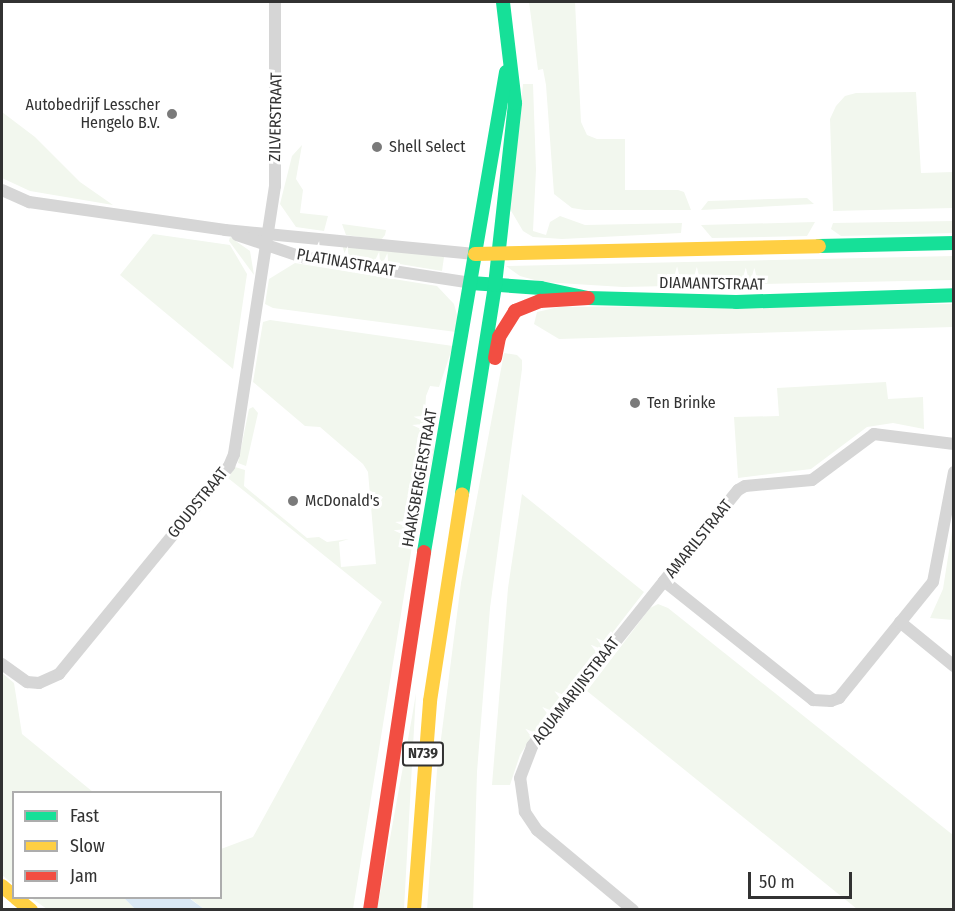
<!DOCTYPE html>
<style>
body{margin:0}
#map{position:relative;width:955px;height:911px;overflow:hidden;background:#fff;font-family:"Fira Sans Condensed",sans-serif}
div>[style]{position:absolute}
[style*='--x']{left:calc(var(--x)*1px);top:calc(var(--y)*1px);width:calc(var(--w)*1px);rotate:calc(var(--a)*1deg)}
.green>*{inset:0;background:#f2f7ee}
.water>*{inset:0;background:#dbe9f5}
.street>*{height:12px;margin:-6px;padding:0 6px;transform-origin:6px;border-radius:6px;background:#d6d6d6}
.fast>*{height:14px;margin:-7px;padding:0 7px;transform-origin:7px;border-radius:7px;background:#16e098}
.slow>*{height:14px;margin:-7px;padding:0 7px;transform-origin:7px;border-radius:7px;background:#ffcf43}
.jam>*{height:14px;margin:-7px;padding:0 7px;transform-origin:7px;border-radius:7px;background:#f24e42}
.dots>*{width:16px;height:16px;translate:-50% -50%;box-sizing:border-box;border:3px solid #fff;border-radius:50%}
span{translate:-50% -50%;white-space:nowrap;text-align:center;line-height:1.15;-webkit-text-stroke:6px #fff;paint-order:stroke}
.shield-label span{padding:2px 4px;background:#fff;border:2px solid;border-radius:4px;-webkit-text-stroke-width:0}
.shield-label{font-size:15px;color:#323232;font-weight:700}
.poi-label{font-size:16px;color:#323232}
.right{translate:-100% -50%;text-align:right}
.left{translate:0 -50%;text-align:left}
.street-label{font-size:16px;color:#323232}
.frame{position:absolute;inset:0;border:3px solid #323232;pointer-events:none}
.legend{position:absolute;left:12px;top:791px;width:210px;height:108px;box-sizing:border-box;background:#fff;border:2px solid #adadad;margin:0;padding:8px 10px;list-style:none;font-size:18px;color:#323232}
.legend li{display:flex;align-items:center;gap:12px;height:30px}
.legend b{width:30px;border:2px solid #adadad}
.scale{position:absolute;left:748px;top:872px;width:104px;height:27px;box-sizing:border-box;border:3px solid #323232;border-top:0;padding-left:8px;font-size:18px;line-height:21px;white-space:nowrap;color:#323232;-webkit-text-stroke:4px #fff;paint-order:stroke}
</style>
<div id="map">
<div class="green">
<i style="clip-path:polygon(529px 2px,575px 2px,581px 122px,587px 135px,597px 139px,625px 139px,625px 190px,678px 190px,684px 192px,691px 210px,585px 210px,572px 208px,554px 194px,546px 85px,543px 69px,538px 70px)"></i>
<i style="clip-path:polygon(523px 84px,533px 84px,536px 170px,533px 231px,546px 235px,550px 222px,560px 216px,585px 225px,682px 223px,681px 233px,562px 239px,533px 237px,523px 231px,510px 209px)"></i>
<i style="clip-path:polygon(916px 92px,921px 173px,953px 172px,953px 208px,833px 211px,830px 119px,836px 106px,845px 96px,856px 93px)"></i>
<i style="clip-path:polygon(2px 112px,35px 137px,80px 182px,113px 205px,30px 191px,2px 178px)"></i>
<i style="clip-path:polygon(302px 145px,296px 179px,303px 190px,300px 213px,328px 216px,324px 231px,296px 227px,280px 204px,292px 156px)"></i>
<i style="clip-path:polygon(807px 198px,814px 204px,701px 210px,708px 201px)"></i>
<i style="clip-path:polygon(953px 221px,953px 233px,841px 236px,831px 229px,833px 223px)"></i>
<i style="clip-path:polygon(815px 222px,807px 236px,712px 238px,701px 225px)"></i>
<i style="clip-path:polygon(342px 224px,386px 230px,385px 235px,381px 240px,346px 235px)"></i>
<i style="clip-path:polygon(153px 234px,230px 245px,247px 274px,233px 369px,120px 275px)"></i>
<i style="clip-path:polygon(230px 237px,250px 251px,254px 275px,229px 241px)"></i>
<i style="clip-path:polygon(342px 244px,444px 257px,442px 271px,345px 255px)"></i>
<i style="clip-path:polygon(953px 256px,954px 280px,623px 287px,542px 282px,520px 276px,506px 266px)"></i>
<i style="clip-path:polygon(295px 263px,437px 286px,454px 304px,458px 319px,456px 332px,273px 308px,265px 304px,269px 279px)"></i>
<i style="clip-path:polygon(954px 304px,953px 327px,559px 339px,534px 324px,537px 312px,559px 307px)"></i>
<i style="clip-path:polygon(270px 320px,453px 346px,439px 387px,430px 386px,426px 396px,425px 412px,434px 414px,434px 451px,414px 534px,353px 909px,204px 909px,190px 898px,220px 898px,221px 849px,253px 837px,382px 602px,228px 478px,235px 467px,245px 470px,244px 486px,307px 538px,319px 537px,327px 542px,349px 539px,339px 542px,341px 567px,376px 564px,368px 472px,363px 464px,320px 427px,305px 426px,253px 382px,263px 322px)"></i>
<i style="clip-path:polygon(504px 353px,517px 355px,522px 360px,522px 369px,490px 608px,477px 772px,473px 909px,427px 910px,437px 770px,461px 583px)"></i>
<i style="clip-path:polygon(886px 382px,888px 399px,923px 397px,924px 429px,893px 423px,867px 427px,811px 469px,738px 478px,734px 417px,779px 416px,777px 388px)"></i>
<i style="clip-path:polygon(253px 407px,258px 413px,246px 466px,238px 463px,249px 409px)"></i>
<i style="clip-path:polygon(522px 494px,644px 592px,531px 738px,520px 755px,510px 785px,492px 785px,508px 588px)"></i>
<i style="clip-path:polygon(953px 525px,953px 620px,930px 618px,943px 589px)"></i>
<i style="clip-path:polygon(658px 604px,668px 608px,953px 835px,953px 909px,857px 909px,587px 691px,650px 608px)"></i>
<i style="clip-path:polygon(2px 673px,14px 683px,22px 734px,93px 792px,14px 792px,13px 884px,2px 875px)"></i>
<i style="clip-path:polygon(416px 693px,404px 909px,377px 910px,412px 717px)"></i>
<i style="clip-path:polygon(31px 898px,124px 898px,135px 909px,47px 909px)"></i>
</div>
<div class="water">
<i style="clip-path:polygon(124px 898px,189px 898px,204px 909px,135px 909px)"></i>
</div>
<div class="street">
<i style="--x:2;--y:190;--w:30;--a:24"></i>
<i style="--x:29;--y:202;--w:198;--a:8.1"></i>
<i style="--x:225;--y:230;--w:251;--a:5.5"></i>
<i style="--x:237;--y:235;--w:69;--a:18.7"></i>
<i style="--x:302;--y:257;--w:171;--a:8.7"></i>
<i style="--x:954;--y:444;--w:81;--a:-172.9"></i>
<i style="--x:874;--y:434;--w:77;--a:143.4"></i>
<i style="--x:812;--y:480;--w:67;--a:174.9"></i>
<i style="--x:745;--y:486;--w:8;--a:150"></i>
<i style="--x:738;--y:490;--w:117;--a:129.1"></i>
<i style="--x:664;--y:581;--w:191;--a:38.6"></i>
<i style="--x:813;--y:700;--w:18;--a:3"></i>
<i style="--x:831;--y:701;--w:9;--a:-21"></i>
<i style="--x:839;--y:698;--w:149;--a:-51"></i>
<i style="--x:933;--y:582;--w:112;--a:-79.2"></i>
<i style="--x:900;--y:622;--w:70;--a:39.2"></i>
<i style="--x:2;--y:664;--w:31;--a:36"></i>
<i style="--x:27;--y:682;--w:12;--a:5"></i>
<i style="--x:39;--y:683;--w:22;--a:-24"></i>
<i style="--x:59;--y:674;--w:269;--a:-50.7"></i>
<i style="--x:229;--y:466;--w:13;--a:-67"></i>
<i style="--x:234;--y:454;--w:271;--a:-81.3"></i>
<i style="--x:275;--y:186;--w:184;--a:-90"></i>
<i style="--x:633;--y:910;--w:125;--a:-140.2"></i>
<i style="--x:537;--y:830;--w:22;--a:-124"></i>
<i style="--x:525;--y:812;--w:34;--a:-98"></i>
<i style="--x:520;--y:778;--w:34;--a:-69"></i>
<i style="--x:532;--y:746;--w:211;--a:-51.3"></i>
</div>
<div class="fast">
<i style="--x:819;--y:246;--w:135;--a:-1.3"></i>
<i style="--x:471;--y:283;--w:70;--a:4.1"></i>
<i style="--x:541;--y:288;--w:48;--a:12"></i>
<i style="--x:588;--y:298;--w:148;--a:1.5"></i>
<i style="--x:736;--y:302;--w:218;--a:-1.8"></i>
<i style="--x:462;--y:494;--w:212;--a:-81"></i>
<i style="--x:495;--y:285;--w:183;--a:-83.7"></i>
<i style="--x:515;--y:103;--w:102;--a:-96.8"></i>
<i style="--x:424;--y:552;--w:487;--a:-80.3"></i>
</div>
<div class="slow">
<i style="--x:475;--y:254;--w:344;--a:-1.3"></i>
<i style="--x:2;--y:886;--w:16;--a:40"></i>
<i style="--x:16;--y:898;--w:19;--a:39"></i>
<i style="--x:414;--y:910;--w:210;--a:-85.6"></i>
<i style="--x:430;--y:701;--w:209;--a:-81.2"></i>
</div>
<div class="jam">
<i style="--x:495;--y:358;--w:21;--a:-79"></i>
<i style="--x:499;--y:337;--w:31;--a:-58"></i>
<i style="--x:515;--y:311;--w:27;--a:-22"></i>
<i style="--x:540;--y:301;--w:48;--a:-3.6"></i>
<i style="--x:370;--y:910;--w:362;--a:-81.4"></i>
</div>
<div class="dots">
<i style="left:172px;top:114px;background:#7a7a7a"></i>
<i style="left:377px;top:147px;background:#7a7a7a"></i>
<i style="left:635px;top:403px;background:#7a7a7a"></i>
<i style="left:293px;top:501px;background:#7a7a7a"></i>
</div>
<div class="shield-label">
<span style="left:423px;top:754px">N739</span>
</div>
<div class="poi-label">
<span class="right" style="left:160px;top:114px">Autobedrijf Lesscher<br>Hengelo B.V.</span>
<span class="left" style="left:389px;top:147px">Shell Select</span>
<span class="left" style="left:647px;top:403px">Ten Brinke</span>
<span class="left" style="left:305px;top:501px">McDonald's</span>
</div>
<div class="street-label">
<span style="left:276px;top:117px;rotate:-89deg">ZILVERSTRAAT</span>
<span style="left:346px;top:263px;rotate:10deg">PLATINASTRAAT</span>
<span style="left:712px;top:284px;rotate:1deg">DIAMANTSTRAAT</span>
<span style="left:420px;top:478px;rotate:-80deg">HAAKSBERGERSTRAAT</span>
<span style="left:198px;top:503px;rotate:-51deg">GOUDSTRAAT</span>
<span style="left:699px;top:539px;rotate:-51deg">AMARILSTRAAT</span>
<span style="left:576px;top:691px;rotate:-52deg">AQUAMARIJNSTRAAT</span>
</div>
<div class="frame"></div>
<ul class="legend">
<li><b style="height:8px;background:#16e098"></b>Fast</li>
<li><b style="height:8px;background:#ffcf43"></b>Slow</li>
<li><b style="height:8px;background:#f24e42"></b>Jam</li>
</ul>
<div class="scale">50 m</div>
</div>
